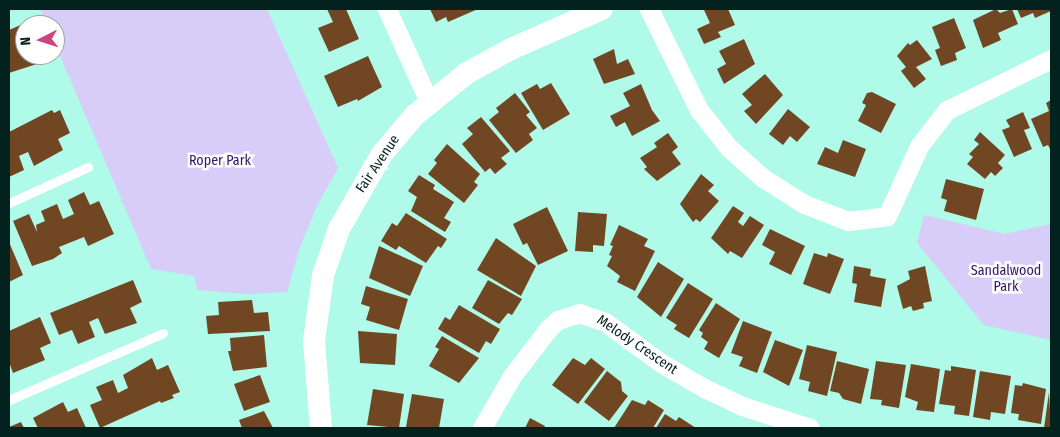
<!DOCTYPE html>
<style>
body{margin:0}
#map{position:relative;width:1060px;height:437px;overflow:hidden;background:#b0fae9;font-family:"Fira Sans Condensed",sans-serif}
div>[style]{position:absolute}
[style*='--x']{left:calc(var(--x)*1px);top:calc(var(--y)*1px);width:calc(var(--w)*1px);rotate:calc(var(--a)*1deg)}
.green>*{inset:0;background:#d8ccf8}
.building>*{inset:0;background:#714723}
.service>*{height:9px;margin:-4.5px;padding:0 4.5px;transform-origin:4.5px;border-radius:4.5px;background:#fff}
.minor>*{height:19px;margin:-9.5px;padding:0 9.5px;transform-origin:9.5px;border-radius:9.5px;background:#fff}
.tertiary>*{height:22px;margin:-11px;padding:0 11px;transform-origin:11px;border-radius:11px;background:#fff}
span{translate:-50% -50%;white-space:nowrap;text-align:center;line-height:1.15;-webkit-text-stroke:5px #fff;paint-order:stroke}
.park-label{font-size:14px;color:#381265}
.street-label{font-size:14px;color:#03221d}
.frame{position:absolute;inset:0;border:10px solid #03221d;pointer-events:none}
.north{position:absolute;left:15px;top:15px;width:50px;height:50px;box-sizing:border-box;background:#fff;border:1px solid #9aa7a5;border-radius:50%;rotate:265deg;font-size:14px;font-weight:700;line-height:20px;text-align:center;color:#03221d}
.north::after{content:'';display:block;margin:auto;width:18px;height:22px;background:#ce447e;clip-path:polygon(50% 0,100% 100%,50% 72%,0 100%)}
</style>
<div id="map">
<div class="green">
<i style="clip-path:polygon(40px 9px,267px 9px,338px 168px,317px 206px,300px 247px,287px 292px,247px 294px,197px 290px,194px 276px,151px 269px,55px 44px,55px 25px,47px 25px)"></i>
<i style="clip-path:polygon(924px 215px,1005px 234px,1051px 224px,1051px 340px,984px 325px,917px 243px)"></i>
</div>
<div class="building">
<i style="clip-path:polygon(327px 9px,346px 9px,359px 39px,329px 52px,318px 28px,333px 22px)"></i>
<i style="clip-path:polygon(430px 9px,478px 9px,448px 22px,446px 17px,436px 22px)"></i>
<i style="clip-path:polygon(707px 9px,728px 9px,735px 25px,718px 32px,721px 37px,704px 44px,697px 29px,710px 23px,704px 10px)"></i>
<i style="clip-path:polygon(996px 9px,1000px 13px,1012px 9px,1018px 24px,998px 33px,1001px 40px,983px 48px,973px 20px)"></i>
<i style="clip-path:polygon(1017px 9px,1051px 9px,1051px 11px,1035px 18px,1033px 13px,1021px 18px)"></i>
<i style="clip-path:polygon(954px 18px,966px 48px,955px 53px,957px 60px,941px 66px,935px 50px,940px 48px,932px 27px)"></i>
<i style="clip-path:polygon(23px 24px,25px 55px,37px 55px,40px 63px,9px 73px,9px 30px)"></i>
<i style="clip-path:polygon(744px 39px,755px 64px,724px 84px,717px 69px,726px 64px,719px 51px)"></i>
<i style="clip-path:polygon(917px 40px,932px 59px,916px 67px,926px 79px,914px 88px,901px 71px,906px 67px,897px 56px,908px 43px,910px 45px)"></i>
<i style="clip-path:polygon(614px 49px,617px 64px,628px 59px,635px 74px,604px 84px,593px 59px)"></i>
<i style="clip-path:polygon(368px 56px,382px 87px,358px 101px,357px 99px,338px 107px,324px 76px)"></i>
<i style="clip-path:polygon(765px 74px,783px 95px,756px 124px,744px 111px,752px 105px,742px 94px)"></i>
<i style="clip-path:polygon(551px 83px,570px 114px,543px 130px,521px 93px,537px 84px,540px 89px)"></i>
<i style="clip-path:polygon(641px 84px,652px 110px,660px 121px,632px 136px,625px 122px,616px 127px,610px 116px,630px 106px,623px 93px)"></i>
<i style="clip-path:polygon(872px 92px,896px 104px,881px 133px,858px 121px,866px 105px,862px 103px,867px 93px)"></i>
<i style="clip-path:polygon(515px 93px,530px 112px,526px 115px,537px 128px,529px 134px,533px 140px,516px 153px,489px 120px,499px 112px,496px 108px)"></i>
<i style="clip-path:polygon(1051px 100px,1051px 148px,1050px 149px,1048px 145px,1043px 147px,1031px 119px,1049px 111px,1046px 103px)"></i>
<i style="clip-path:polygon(788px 109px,810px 127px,797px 142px,790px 136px,783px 145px,769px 134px)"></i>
<i style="clip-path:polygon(52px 110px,54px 113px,60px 110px,70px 133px,58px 139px,63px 150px,34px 166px,28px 152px,19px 156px,24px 170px,9px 177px,9px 132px)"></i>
<i style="clip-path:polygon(1023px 112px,1030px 128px,1024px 130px,1032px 149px,1014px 157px,1002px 130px,1010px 127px,1006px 120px)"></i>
<i style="clip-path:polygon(481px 117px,510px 151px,501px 158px,507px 164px,495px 174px,490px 168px,485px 172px,462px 144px,473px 134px,467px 128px)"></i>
<i style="clip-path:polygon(980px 132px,1005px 155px,998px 163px,1003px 168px,995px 176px,991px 172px,985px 179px,967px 164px,973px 157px,969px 154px,979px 144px,974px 140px)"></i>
<i style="clip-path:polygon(668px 133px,678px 147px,672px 152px,681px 164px,657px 181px,644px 169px,647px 167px,640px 158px,657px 147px,654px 143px)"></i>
<i style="clip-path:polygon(843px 140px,866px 149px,855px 177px,817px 164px,825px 147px,838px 153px)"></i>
<i style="clip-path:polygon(447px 144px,480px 174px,474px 182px,478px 185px,464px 203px,428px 174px,437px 163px,434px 160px)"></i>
<i style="clip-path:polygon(701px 174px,714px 185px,708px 191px,719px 201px,700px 222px,696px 219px,693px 222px,680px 204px)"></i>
<i style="clip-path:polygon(419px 175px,435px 185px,433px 189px,454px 202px,444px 218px,451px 222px,445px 232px,411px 211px,417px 197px,408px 191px)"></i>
<i style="clip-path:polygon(946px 179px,984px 189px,976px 220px,944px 211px,947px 200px,941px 198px)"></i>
<i style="clip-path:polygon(84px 192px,90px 205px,99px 201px,114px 234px,88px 246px,84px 237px,59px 247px,62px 253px,53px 259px,32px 266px,13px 221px,29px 214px,37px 232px,36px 225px,45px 221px,41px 211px,57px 204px,63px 219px,74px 214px,68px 200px)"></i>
<i style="clip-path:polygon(733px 206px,744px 213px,738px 222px,743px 226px,750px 216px,764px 225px,742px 258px,730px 251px,728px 254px,711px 238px)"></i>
<i style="clip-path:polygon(547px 207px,568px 251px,538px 265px,527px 243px,523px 245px,513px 224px)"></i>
<i style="clip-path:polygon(578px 212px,607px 214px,604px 246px,593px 245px,593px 252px,575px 251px)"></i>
<i style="clip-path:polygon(406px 213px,447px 239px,441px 248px,438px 246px,426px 263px,399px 246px,396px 250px,381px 241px,392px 223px,397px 226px)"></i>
<i style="clip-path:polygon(619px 225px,648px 239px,644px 246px,655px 251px,635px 291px,617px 282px,620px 276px,607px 266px,612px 256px,609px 255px,613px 246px,610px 245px)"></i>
<i style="clip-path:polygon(770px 229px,805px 246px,791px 275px,769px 264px,775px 252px,762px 245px)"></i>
<i style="clip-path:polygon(496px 238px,536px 266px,521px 296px,477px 270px)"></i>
<i style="clip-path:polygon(9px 242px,23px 275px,9px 282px)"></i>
<i style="clip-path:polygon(379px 246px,423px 266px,410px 296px,369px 278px)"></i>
<i style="clip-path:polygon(814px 253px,827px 257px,828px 253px,844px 259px,830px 294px,803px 284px)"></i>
<i style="clip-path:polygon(658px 262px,684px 279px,661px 317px,637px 297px)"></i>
<i style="clip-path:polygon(854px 266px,871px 269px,870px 276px,886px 279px,881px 307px,854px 302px,857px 284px,852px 283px)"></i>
<i style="clip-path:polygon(925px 266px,932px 301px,923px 303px,924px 308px,913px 311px,911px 306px,903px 309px,897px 286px,910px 279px,908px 271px)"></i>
<i style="clip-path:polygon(133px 280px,142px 302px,130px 308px,137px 323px,105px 334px,98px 318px,89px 322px,95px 337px,78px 344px,72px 330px,59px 335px,50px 313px)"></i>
<i style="clip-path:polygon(488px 280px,522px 299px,512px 315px,508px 313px,499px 324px,472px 308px)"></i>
<i style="clip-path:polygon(688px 283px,713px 299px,689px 338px,674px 329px,677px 325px,666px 318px)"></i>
<i style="clip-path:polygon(366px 286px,408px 299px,399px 330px,366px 320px,370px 307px,361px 304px)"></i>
<i style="clip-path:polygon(252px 300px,254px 313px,268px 312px,270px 331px,208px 334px,206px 316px,219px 315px,218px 302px)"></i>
<i style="clip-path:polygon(716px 303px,740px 319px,719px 358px,704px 349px,708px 342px,701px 337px,703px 333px,699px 330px)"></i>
<i style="clip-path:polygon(459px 305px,500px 329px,491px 344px,486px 341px,479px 353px,438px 329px,445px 317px,450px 320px)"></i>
<i style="clip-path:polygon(40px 317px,51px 343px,40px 348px,45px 360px,13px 373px,9px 362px,9px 331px)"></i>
<i style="clip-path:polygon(743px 321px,772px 332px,757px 373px,739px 366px,743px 357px,731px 353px)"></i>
<i style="clip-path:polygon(358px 331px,397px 334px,395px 365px,360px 363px)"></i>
<i style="clip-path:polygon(264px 335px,267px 367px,233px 371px,228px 351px,231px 351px,230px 338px)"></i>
<i style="clip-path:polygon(442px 336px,479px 358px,459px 383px,429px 366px,439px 349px,435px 347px)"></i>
<i style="clip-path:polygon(775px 340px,803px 350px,789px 386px,763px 372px)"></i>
<i style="clip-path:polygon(807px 345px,837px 352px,827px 396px,808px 391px,810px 382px,799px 379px)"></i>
<i style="clip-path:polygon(152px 358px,157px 370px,168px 365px,180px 392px,172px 395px,174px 398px,161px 403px,160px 401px,100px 428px,90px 405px,102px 400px,96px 387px,113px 380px,118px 393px,128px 388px,123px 375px)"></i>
<i style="clip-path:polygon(573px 358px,585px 365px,591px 358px,605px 369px,578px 404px,552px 385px)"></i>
<i style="clip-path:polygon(837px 361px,869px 369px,861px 404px,843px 399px,839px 393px,830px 391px)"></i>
<i style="clip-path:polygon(876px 361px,906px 365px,899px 408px,881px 405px,882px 400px,870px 399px)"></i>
<i style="clip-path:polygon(911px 364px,940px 369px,934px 412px,916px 410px,918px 402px,905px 397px)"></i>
<i style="clip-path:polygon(951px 366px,976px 370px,969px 416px,954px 414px,955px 406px,939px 404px,945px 370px,951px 371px)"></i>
<i style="clip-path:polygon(607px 371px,621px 382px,622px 391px,628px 396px,609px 421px,584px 402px)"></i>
<i style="clip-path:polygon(980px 371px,1011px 376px,1005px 414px,991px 412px,990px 420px,973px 417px)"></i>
<i style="clip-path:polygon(260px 375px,270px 402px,244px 411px,234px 384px)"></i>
<i style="clip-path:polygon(1023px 383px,1046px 389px,1041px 424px,1018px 420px,1019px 414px,1011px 413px,1015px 385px,1022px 386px)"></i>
<i style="clip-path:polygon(373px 389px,404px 394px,399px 428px,367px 425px)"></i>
<i style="clip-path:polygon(1049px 392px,1051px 428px,1044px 428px)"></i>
<i style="clip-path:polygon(412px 394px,444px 399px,439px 428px,406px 427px)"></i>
<i style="clip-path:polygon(632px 400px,645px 405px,648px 400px,664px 410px,653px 428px,614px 428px)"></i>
<i style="clip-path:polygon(63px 402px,68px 412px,77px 408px,86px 428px,38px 428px,33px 418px)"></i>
<i style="clip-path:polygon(264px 411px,273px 428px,242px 428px,239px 420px)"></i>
<i style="clip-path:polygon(665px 414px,676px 421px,679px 417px,696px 428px,656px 428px)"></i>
<i style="clip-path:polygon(530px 418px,545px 426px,544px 428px,525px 428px)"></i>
<i style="clip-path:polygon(21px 422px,24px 428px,9px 428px,9px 427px)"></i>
</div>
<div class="service">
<i style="--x:9;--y:203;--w:87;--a:-24.5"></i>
<i style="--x:9;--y:400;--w:168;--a:-23.5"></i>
</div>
<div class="minor">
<i style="--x:387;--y:9;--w:102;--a:65.7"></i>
<i style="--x:649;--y:9;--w:113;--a:63.7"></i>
<i style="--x:699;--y:110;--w:48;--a:51.7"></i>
<i style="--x:729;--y:148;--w:45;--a:41.4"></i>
<i style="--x:763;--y:178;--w:49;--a:32.4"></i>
<i style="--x:804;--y:204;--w:47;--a:21.1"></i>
<i style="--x:848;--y:221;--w:39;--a:-7"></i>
<i style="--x:887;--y:216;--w:77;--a:-65.4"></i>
<i style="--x:919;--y:146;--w:46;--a:-52.1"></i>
<i style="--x:947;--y:110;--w:116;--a:-26.1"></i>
<i style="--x:482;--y:428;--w:60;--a:-60"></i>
<i style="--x:512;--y:376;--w:61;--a:-52.4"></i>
<i style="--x:549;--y:328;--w:12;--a:-42"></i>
<i style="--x:558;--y:320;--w:22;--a:-18"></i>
<i style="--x:579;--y:313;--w:28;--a:19"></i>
<i style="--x:605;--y:322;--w:69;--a:36.2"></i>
<i style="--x:661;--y:363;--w:50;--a:30.2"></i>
<i style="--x:704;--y:388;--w:42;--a:25.3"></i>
<i style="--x:742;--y:406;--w:71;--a:17.9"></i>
</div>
<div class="tertiary">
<i style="--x:321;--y:428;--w:87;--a:-94.6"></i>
<i style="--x:314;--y:341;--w:67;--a:-82.2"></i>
<i style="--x:323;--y:275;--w:49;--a:-70.8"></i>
<i style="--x:339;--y:229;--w:86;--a:-60.2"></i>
<i style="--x:382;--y:154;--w:51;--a:-49.8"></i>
<i style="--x:415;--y:115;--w:67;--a:-38.9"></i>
<i style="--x:467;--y:73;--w:50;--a:-28.6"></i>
<i style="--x:511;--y:49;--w:99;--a:-23.7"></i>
</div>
<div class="park-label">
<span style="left:220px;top:161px">Roper Park</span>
<span style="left:1006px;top:279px">Sandalwood<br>Park</span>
</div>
<div class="street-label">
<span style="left:378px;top:164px;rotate:-56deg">Fair Avenue</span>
<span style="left:637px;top:345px;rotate:34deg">Melody Crescent</span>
</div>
<div class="frame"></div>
<div class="north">N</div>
</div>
